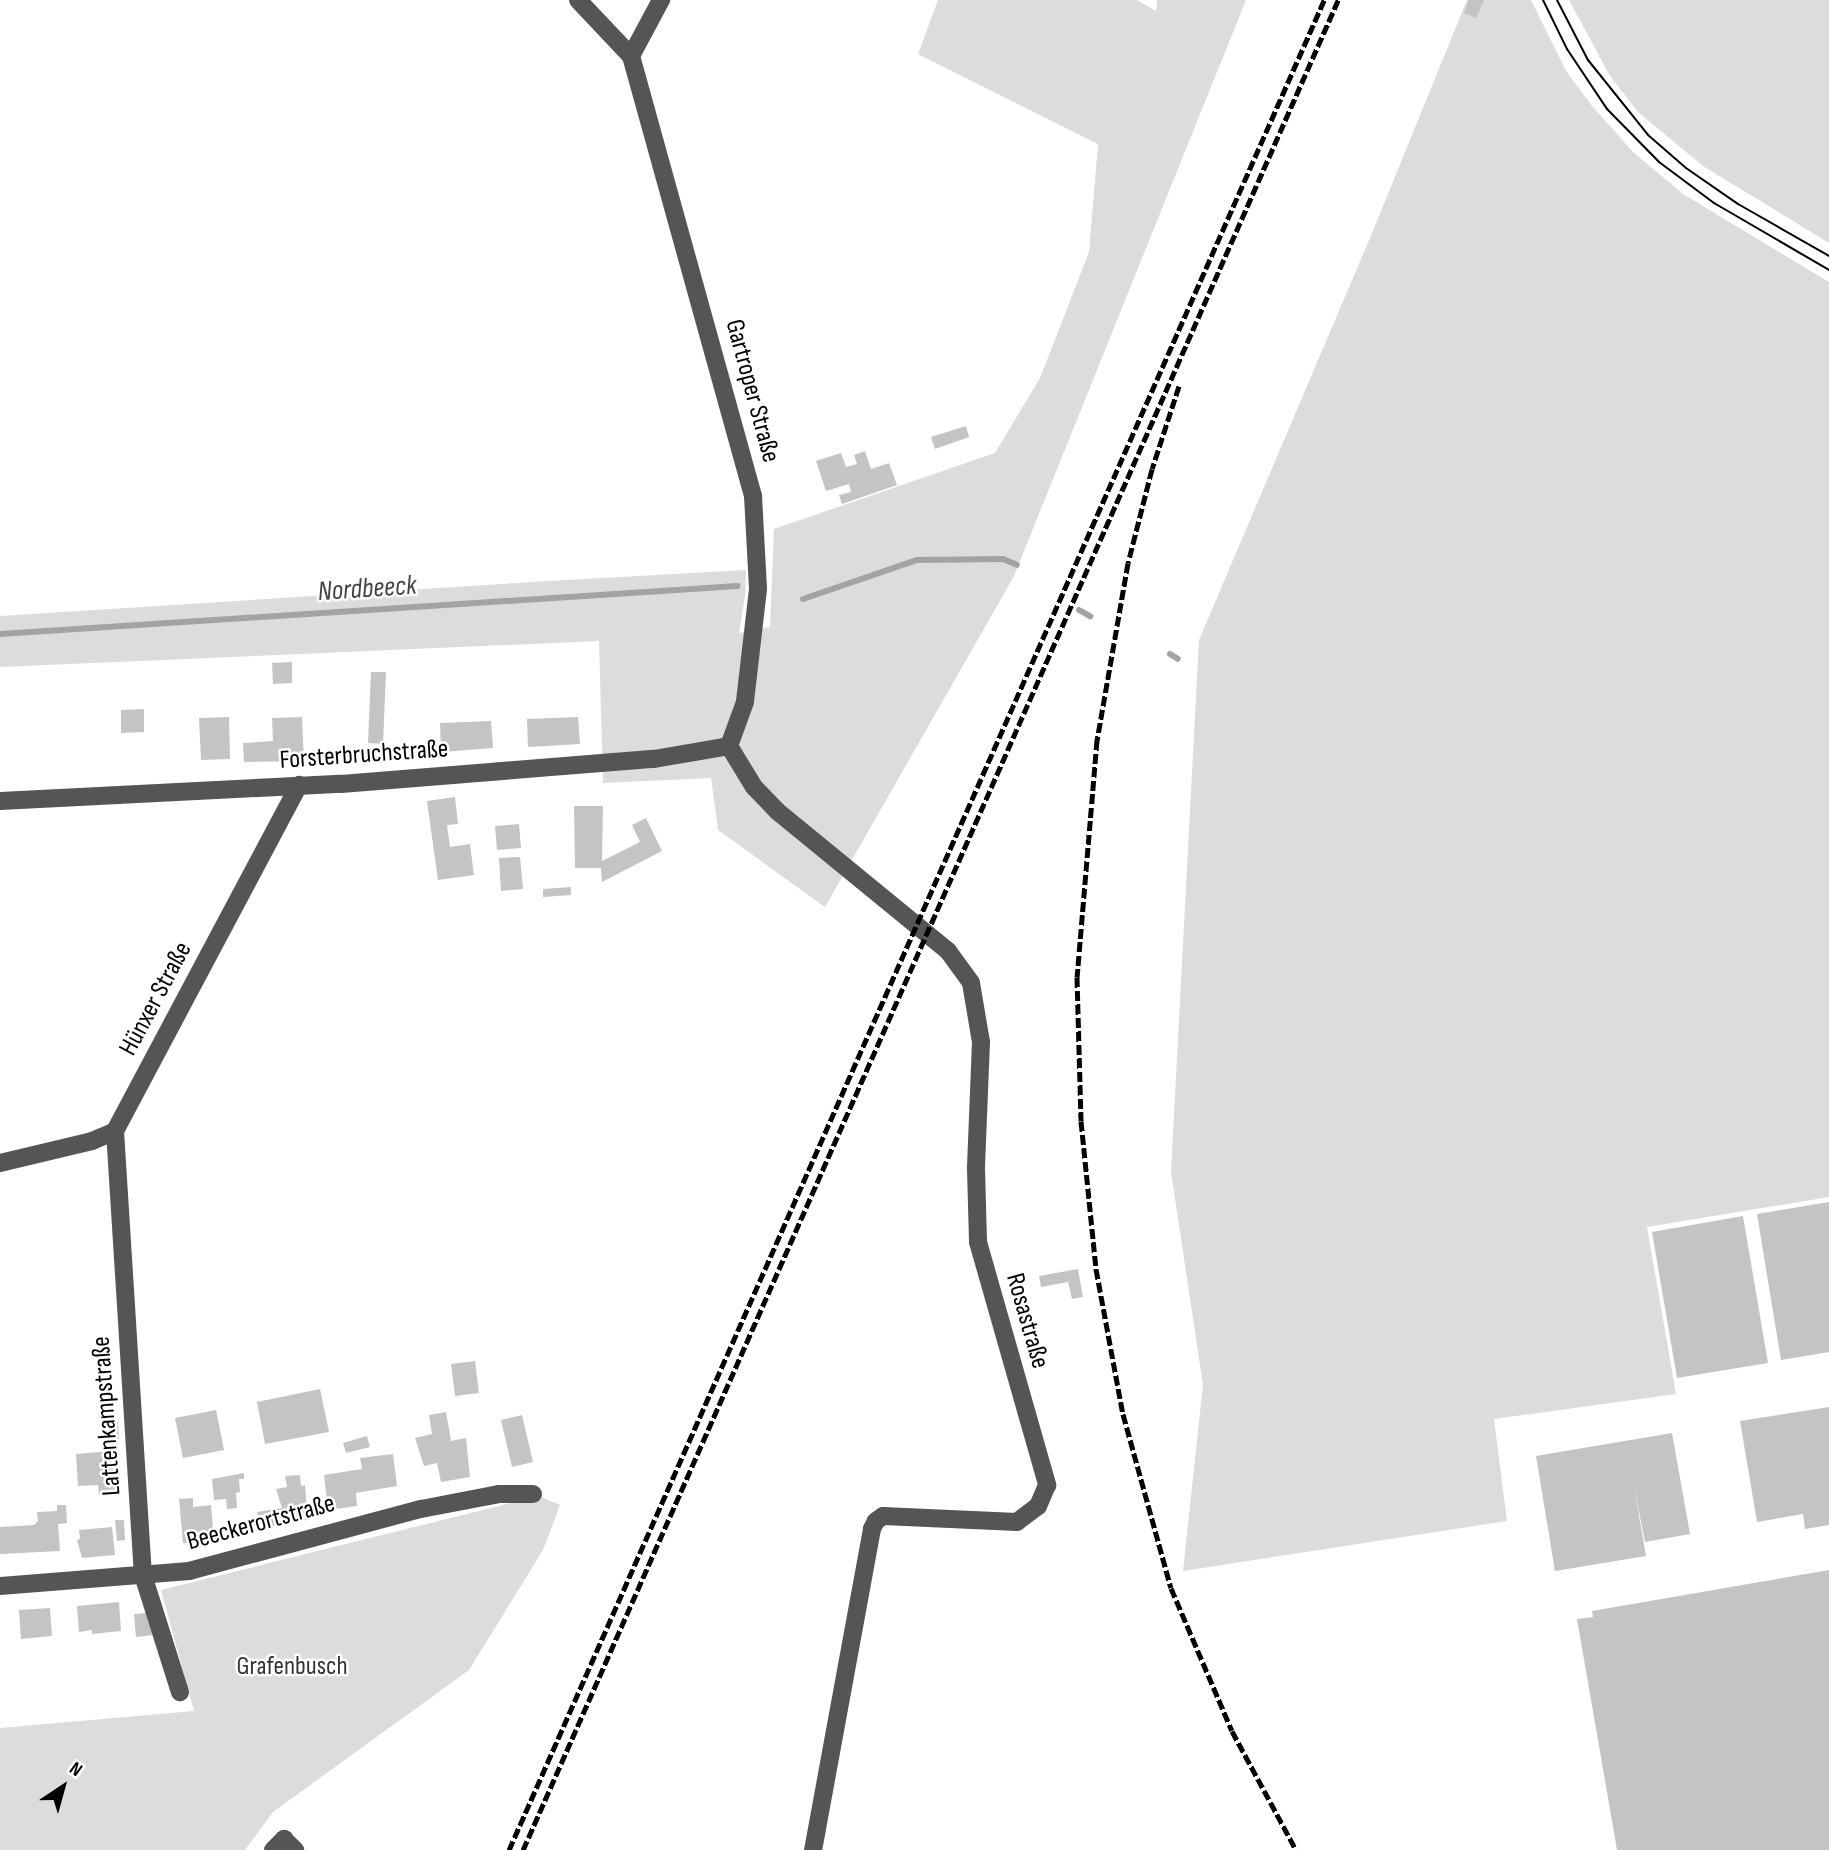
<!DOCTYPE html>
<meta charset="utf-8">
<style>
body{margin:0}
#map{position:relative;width:1829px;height:1850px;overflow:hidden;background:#fff;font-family:"Sofia Sans Condensed",sans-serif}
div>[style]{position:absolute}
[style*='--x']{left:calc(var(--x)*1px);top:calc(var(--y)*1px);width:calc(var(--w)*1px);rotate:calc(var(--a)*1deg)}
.green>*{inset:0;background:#dcdcdc}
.stream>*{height:6px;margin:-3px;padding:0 3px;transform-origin:3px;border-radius:3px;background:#a3a3a3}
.building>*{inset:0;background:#c4c4c4}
.minor>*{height:18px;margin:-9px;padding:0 9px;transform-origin:9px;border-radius:9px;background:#555}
.tram>*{height:2px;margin:-1px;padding:0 1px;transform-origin:1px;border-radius:1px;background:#000}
.rail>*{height:5px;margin-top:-2.5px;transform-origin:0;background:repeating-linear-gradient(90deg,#000 0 10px,transparent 0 13.5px)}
span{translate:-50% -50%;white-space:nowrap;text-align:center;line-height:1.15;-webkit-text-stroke:5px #fff;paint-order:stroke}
.street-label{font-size:26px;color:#000}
.park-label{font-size:26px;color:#333}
.water-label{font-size:28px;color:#444;font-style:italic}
.north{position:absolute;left:28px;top:1752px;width:70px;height:70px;-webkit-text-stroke:5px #fff;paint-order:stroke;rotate:36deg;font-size:19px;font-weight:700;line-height:28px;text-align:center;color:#000}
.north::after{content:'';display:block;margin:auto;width:24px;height:32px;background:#000;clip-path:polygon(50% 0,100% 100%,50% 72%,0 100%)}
</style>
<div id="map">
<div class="green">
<i style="clip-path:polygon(938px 0,1137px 0,1156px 11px,1157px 0,1246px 0,1014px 576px,825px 907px,718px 830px,711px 778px,603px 783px,599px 641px,0 667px,0 616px,549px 581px,746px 570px,745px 596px,739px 633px,770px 627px,774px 529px,995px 453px,1040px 378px,1089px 252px,1098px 144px,918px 54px)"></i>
<i style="clip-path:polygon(1467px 0,1531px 0,1566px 71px,1592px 106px,1633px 152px,1683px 194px,1829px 282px,1829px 1197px,1647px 1227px,1676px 1394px,1494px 1419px,1507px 1521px,1183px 1571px,1203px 1385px,1171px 1172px,1199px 640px,1370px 238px)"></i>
<i style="clip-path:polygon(1569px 0,1829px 0,1829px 243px,1703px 166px,1638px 112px,1610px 76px)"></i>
<i style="clip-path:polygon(539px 1496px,560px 1505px,543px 1550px,469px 1670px,273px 1812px,245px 1850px,0 1850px,0 1728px,194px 1711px,161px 1590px)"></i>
</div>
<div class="stream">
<i style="--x:803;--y:599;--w:120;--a:-18.9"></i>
<i style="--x:917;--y:560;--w:86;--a:-0.7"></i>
<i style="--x:1003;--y:559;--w:15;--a:23"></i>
<i style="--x:1079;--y:610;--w:13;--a:29"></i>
<i style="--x:0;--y:634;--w:739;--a:-3.73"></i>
<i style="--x:1170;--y:654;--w:9;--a:32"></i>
</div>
<div class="building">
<i style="clip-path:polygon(1469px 0,1484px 0,1476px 18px,1464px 13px)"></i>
<i style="clip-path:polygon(966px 426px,969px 437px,935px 449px,931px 437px)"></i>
<i style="clip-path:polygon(865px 451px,871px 469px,889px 463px,897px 485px,842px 504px,839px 495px,851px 492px,849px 484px,826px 491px,816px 461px,841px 453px,846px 467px,857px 464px,854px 455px)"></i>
<i style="clip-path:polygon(292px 662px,292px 683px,273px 684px,272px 663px)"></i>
<i style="clip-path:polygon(371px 672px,386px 672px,383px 744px,368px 743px)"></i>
<i style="clip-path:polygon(144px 709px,144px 732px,121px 733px,121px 710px)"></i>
<i style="clip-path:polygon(229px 717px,230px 759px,201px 760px,199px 718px)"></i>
<i style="clip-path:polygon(302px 717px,304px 761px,244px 762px,243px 743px,273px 741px,272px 718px)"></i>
<i style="clip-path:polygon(578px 717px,580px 744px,528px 747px,527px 719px)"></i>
<i style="clip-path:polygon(491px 721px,493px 748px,441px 752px,440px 723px)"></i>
<i style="clip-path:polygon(455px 797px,458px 824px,447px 825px,450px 847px,470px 844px,474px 875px,438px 880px,427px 801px)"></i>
<i style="clip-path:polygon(574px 806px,603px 806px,602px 861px,640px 842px,632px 825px,646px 818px,662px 851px,602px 882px,601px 868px,575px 868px)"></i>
<i style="clip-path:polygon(519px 824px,521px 848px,497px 850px,495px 826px)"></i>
<i style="clip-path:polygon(520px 857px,523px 889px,501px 891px,499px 858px)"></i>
<i style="clip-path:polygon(571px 887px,571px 895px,543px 897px,543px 889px)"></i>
<i style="clip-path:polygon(1829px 1202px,1829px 1352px,1781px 1360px,1757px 1214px)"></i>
<i style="clip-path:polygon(1743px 1216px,1768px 1363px,1677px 1378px,1652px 1232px)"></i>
<i style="clip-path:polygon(1078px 1269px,1083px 1297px,1072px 1299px,1068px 1282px,1041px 1287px,1039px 1276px)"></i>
<i style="clip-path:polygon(475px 1361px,479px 1393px,455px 1396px,451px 1364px)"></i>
<i style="clip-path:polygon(320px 1389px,329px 1432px,265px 1444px,257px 1402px)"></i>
<i style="clip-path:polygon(1829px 1407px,1829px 1525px,1805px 1529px,1803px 1514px,1757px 1522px,1740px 1421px)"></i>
<i style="clip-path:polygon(216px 1410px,224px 1450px,183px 1458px,175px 1418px)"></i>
<i style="clip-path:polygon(446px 1412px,451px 1441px,466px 1438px,470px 1477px,441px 1482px,437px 1463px,424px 1466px,415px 1438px,432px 1434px,429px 1415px)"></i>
<i style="clip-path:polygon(522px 1415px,533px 1462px,512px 1467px,501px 1420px)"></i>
<i style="clip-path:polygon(118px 1422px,119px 1439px,109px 1440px,108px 1423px)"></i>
<i style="clip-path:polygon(1672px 1433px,1690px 1534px,1645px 1542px,1634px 1487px,1646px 1556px,1555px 1571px,1536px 1456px)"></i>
<i style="clip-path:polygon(367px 1436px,370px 1447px,346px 1453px,343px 1443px)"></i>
<i style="clip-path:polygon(111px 1451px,117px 1493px,99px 1495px,98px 1485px,78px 1486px,76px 1454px)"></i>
<i style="clip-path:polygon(393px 1454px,397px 1486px,356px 1493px,357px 1506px,328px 1510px,324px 1475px,362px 1469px,360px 1458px)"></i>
<i style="clip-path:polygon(244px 1473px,244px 1479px,239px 1479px,240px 1492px,236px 1493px,237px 1508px,227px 1509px,226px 1499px,214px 1500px,212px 1479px)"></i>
<i style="clip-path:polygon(300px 1475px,301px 1486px,305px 1485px,308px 1520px,290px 1522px,290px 1518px,280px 1519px,281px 1525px,259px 1527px,257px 1512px,282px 1508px,276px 1489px,287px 1487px,285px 1476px)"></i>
<i style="clip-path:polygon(193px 1498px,193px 1507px,211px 1505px,214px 1540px,183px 1543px,179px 1499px)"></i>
<i style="clip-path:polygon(57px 1505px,66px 1505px,67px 1523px,58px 1524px,60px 1551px,0 1554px,0 1527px,34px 1525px,38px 1521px,37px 1512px,57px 1511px)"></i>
<i style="clip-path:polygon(115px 1520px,124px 1520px,125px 1540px,117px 1541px)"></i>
<i style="clip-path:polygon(112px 1527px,115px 1555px,82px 1558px,77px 1540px,80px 1539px,79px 1530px)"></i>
<i style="clip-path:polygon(1829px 1570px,1829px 1850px,1617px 1850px,1577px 1619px,1593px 1617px,1592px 1611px)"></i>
<i style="clip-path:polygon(119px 1602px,121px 1631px,92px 1634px,92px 1630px,79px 1632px,77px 1606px)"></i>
<i style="clip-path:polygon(50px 1608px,52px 1636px,21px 1639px,19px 1610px)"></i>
<i style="clip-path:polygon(146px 1613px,153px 1635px,136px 1637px,134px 1614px)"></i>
</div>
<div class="minor">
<i style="--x:578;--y:0;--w:77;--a:46.6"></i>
<i style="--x:631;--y:56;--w:457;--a:74.5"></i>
<i style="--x:753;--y:496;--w:93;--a:86.9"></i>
<i style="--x:758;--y:589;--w:114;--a:96.6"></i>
<i style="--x:745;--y:702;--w:47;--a:110"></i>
<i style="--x:631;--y:56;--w:64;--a:-61.8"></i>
<i style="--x:729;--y:746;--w:48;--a:58.6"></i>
<i style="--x:754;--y:787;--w:33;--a:46"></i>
<i style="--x:777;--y:811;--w:221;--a:39.3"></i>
<i style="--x:948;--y:951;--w:39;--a:54"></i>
<i style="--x:971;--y:983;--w:60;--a:80.4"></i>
<i style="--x:981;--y:1042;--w:127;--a:92.3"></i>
<i style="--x:976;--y:1169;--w:73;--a:88.4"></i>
<i style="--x:978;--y:1242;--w:253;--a:74.1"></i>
<i style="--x:1047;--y:1485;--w:23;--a:113"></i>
<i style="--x:1038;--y:1506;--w:26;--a:143"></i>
<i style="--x:1017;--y:1522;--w:134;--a:-177.4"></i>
<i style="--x:883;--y:1516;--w:9;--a:144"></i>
<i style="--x:876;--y:1521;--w:9;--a:117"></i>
<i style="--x:872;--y:1529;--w:326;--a:100.4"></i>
<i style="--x:0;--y:801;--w:341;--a:-2.9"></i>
<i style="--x:341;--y:784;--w:314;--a:-4.6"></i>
<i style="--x:654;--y:759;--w:76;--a:-9.8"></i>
<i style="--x:115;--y:1131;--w:445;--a:86.4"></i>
<i style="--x:143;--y:1575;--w:123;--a:72.5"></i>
<i style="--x:0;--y:1163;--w:95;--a:-13.4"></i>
<i style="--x:92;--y:1141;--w:25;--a:-23"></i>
<i style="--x:115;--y:1131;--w:392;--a:-62"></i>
<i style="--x:0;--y:1586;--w:190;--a:-4.5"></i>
<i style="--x:189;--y:1571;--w:240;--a:-15"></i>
<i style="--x:421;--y:1509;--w:79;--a:-10.9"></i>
<i style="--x:499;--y:1494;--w:34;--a:0"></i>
<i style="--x:273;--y:1850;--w:16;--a:-45"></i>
<i style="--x:284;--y:1839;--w:16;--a:45"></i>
</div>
<div class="tram">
<i style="--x:1543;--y:0;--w:55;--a:63.9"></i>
<i style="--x:1567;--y:49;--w:72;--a:56.3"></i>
<i style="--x:1607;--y:109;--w:74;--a:45.5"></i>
<i style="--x:1659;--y:162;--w:69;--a:36.7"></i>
<i style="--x:1714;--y:203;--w:133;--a:30.2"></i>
<i style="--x:1557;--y:0;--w:68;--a:62.7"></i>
<i style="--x:1588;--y:60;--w:96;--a:51.3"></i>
<i style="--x:1648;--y:135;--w:50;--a:41"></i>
<i style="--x:1686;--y:168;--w:63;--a:34.7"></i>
<i style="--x:1738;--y:204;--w:105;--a:29.7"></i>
</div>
<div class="rail">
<i style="--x:1179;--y:386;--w:87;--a:108"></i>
<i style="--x:1152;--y:469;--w:97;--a:104.3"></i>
<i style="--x:1128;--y:563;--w:180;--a:99.9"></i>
<i style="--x:1097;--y:740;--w:238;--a:94.8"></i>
<i style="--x:1077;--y:977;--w:144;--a:88.4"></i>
<i style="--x:1081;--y:1121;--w:149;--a:84.2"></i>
<i style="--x:1096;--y:1269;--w:147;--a:79.5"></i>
<i style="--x:1123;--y:1414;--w:180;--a:74.6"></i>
<i style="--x:1171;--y:1588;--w:155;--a:66.9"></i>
<i style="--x:1232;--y:1731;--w:135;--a:61.7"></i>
<i style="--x:509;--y:1850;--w:2022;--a:-66.22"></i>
<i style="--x:523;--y:1850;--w:2022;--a:-66.22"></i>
</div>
<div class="street-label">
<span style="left:752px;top:391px;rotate:75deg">Gartroper Straße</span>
<span style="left:364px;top:755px;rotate:-4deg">Forsterbruchstraße</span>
<span style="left:156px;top:999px;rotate:-62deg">Hünxer Straße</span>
<span style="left:1027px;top:1321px;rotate:74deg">Rosastraße</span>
<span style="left:107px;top:1416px;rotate:-94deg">Lattenkampstraße</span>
<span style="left:261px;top:1523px;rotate:-15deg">Beeckerortstraße</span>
</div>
<div class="park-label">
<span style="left:292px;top:1667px">Grafenbusch</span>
</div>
<div class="water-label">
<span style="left:367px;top:589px;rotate:-4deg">Nordbeeck</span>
</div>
<div class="north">N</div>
</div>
